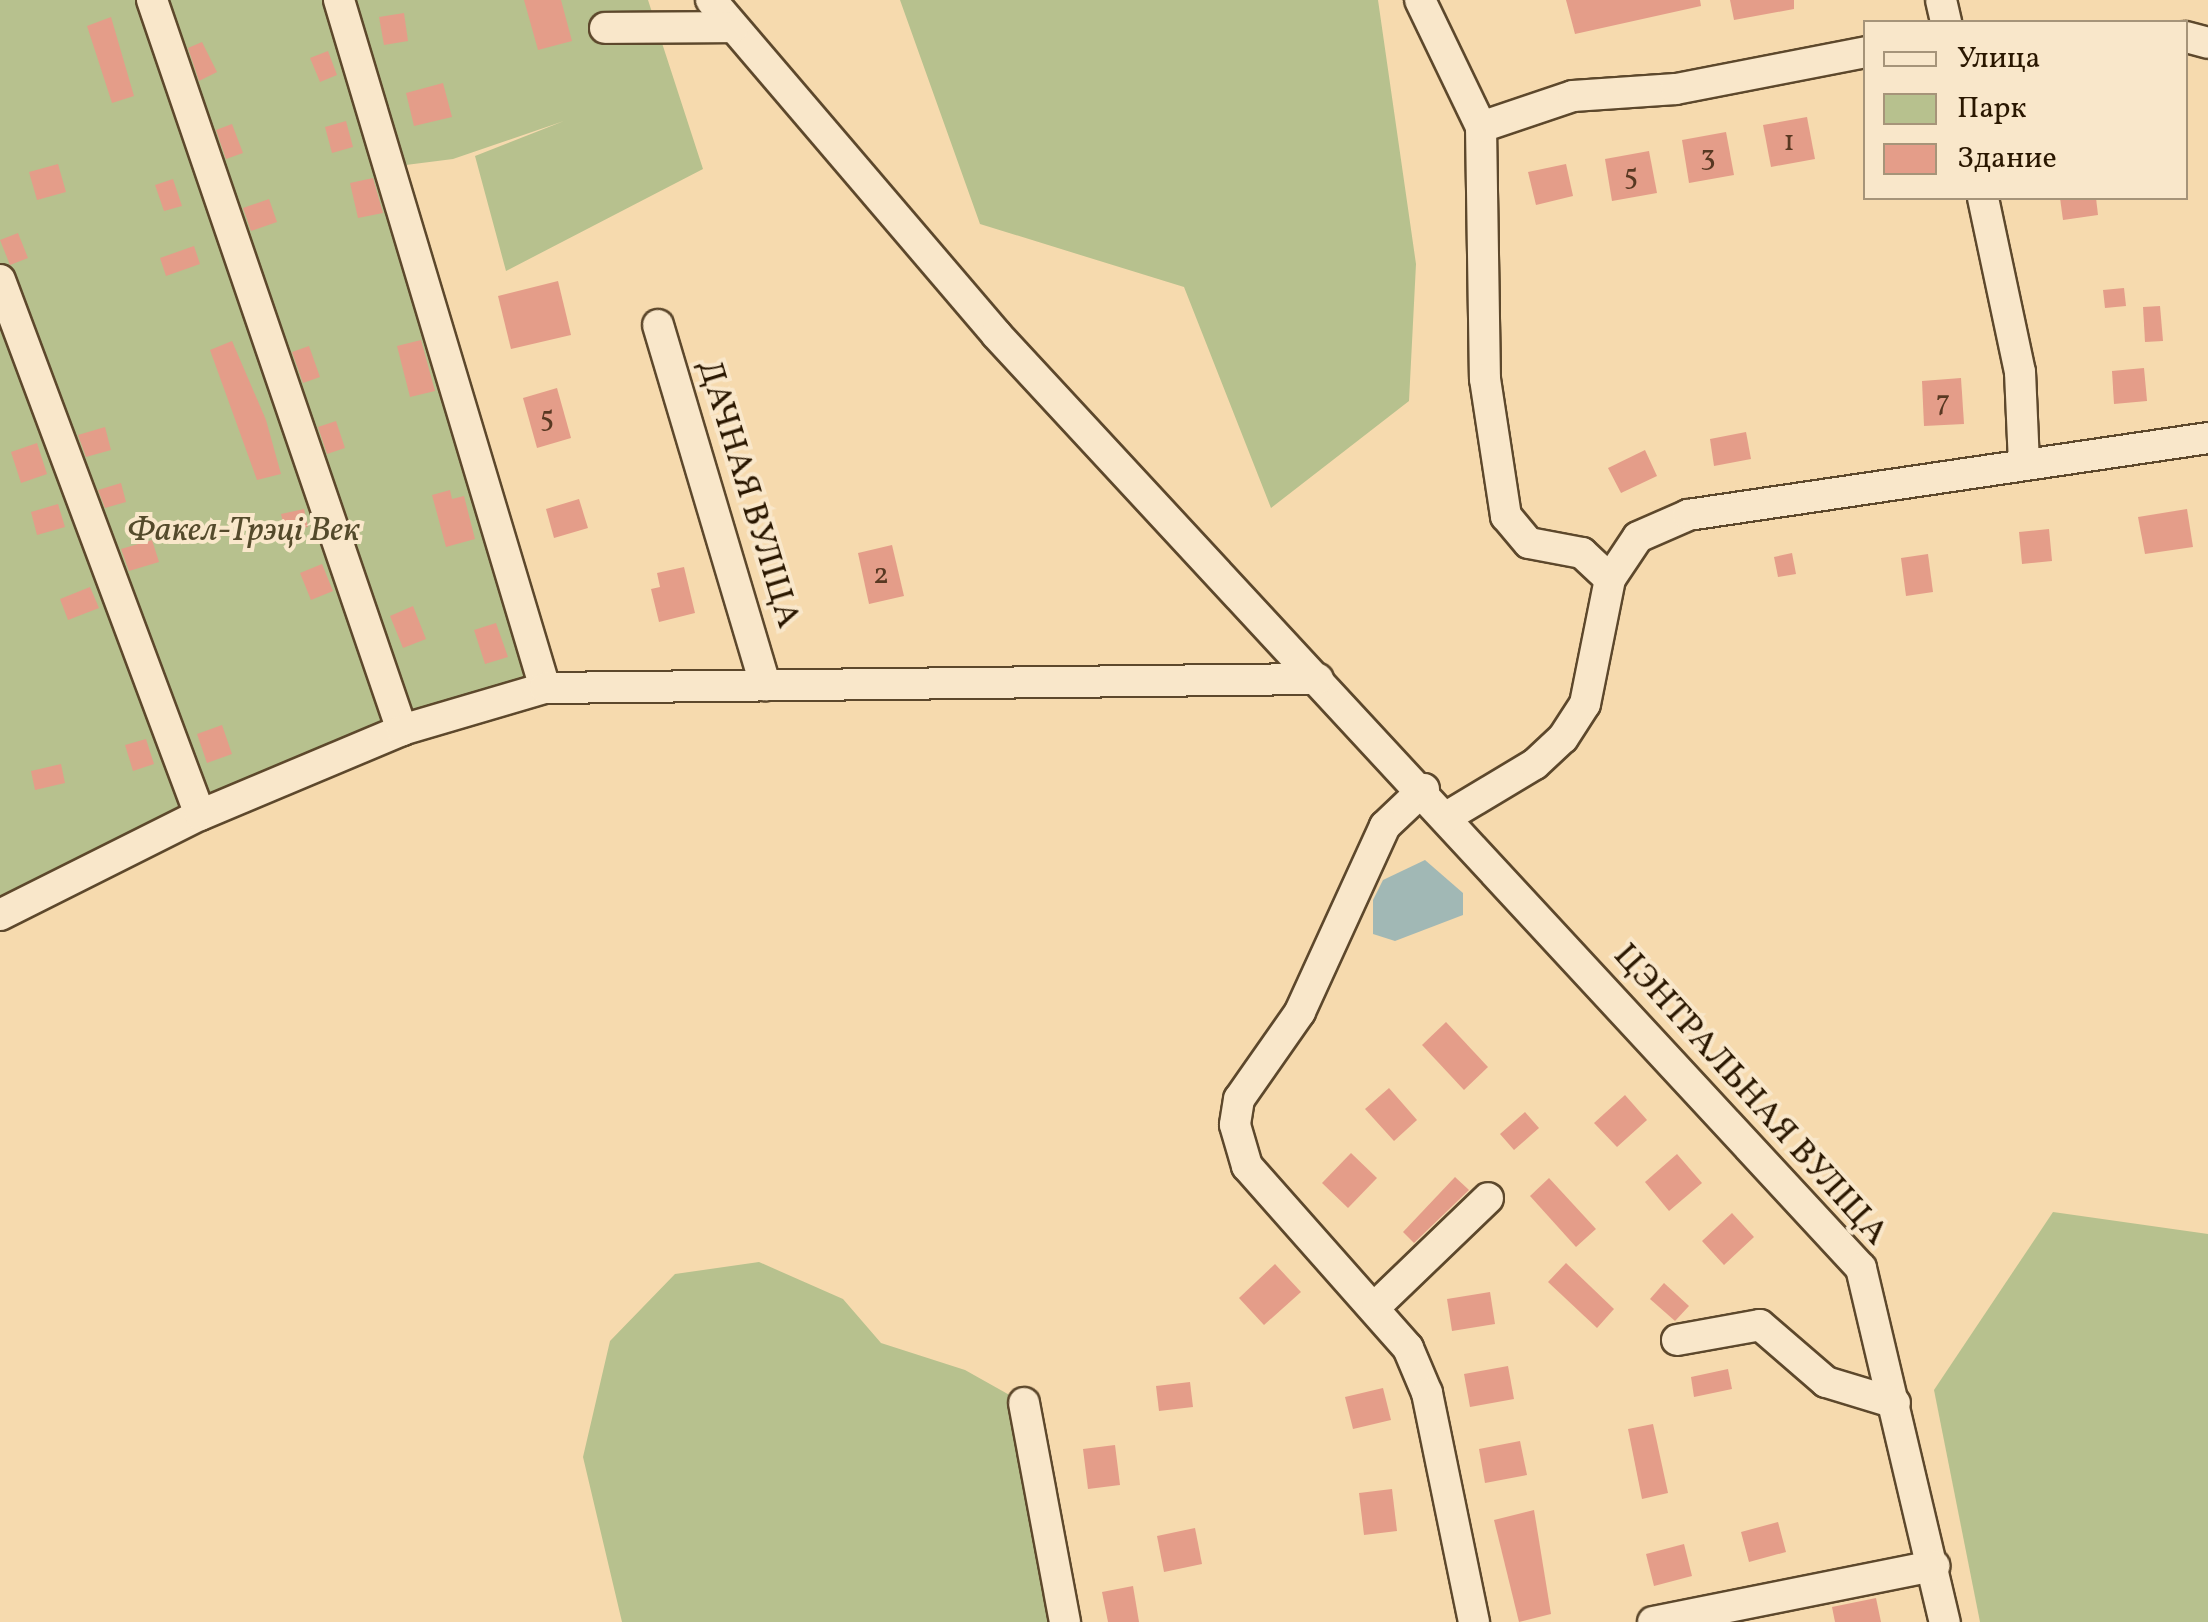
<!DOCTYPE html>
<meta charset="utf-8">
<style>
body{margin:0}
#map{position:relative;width:2208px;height:1622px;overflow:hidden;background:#f6daae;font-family:Vollkorn,serif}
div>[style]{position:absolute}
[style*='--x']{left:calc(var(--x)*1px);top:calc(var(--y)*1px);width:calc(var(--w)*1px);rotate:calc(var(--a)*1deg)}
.green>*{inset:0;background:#b7c18e}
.water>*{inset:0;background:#a1b8b5}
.building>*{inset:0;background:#e49d89}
.roads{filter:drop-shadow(2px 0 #5d482c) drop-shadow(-2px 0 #5d482c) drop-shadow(0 2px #5d482c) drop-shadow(0 -2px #5d482c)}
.minor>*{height:30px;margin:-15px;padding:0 15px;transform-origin:15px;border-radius:15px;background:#f9e7ca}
span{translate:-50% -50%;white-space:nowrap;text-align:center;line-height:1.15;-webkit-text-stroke:8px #f9e7ca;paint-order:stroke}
.number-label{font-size:30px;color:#583822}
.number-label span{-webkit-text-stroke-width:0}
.street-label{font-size:35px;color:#2a1700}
.park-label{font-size:35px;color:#544a2b;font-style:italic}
.legend{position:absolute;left:1863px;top:20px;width:325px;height:180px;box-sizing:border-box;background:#f9e7ca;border:2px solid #a69479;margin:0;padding:12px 18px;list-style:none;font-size:30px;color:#2a1700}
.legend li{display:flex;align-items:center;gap:20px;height:50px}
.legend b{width:50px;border:2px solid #a69479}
</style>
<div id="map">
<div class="green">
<i style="clip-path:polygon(0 0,648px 0,703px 169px,506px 271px,475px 156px,564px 121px,453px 159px,390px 167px,545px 688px,402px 730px,0 915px)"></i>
<i style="clip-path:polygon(900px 0,1378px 0,1416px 264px,1409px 401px,1271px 508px,1184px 287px,980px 224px)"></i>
<i style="clip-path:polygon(2053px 1212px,2208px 1234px,2208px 1622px,1980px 1622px,1934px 1390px)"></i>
<i style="clip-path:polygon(759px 1262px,843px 1299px,881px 1343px,965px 1370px,1024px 1403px,1065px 1622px,622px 1622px,583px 1457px,610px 1341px,675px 1274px)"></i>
</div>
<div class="water">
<i style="clip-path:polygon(1425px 860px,1463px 893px,1463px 915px,1395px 941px,1373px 934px,1373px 900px,1383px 880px)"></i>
</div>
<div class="building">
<i style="clip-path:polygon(524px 0,561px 0,572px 41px,538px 50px)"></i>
<i style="clip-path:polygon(1566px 0,1700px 0,1701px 6px,1575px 34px)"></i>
<i style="clip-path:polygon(1730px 0,1794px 0,1794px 9px,1734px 20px)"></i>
<i style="clip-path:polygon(404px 13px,408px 41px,384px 45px,379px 17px)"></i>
<i style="clip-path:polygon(111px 17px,134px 96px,112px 103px,87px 26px)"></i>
<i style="clip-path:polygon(202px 42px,217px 72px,199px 81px,188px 48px)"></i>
<i style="clip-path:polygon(328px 51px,337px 75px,320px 82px,310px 58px)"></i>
<i style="clip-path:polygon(443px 83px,452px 117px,414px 126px,406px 93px)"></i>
<i style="clip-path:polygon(1807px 117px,1815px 159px,1771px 167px,1763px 125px)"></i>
<i style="clip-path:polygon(346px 121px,353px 147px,332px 153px,325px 127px)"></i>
<i style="clip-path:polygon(232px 124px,243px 153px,226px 159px,216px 130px)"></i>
<i style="clip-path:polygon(1726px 132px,1734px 175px,1689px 183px,1682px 140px)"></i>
<i style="clip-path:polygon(1649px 151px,1657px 193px,1612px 201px,1605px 159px)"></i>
<i style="clip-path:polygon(58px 164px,66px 192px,37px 200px,29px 172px)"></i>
<i style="clip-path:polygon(1566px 164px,1573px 196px,1536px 205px,1528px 172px)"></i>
<i style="clip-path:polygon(373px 178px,383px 213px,358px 218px,350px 183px)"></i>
<i style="clip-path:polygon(173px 179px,182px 206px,164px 211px,155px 185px)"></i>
<i style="clip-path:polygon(2060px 198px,2096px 198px,2098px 215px,2063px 220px)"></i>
<i style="clip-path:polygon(269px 199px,277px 222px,251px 231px,243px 208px)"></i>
<i style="clip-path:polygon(18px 233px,28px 258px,10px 265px,0 240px)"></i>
<i style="clip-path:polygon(194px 246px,200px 264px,166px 276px,160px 258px)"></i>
<i style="clip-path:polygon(558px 281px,571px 335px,511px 349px,498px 296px)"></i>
<i style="clip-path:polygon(2124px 288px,2126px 306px,2105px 308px,2103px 290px)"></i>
<i style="clip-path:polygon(2160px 306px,2163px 341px,2145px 342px,2143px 307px)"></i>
<i style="clip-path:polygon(421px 340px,435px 391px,410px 397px,397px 346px)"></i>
<i style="clip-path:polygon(232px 341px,266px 420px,281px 474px,257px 480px,210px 350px)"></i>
<i style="clip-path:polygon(309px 346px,320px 377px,303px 383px,292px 352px)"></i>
<i style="clip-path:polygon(2144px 368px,2147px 401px,2114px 404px,2112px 371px)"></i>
<i style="clip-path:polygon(1961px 378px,1964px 424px,1924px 426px,1922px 381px)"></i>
<i style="clip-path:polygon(557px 388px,571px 438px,537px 448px,523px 398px)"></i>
<i style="clip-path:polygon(336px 421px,345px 448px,327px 454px,318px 427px)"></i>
<i style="clip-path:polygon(105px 427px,111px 450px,86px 457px,78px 435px)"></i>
<i style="clip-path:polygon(1746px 432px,1751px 459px,1714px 466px,1710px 439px)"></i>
<i style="clip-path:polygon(37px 443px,47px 474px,21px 483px,11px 452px)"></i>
<i style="clip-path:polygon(1645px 450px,1657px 476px,1621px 493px,1608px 468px)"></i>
<i style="clip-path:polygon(121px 483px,126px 502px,105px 508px,98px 490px)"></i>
<i style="clip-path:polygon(450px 490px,452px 499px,464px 496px,475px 539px,446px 547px,432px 495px)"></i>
<i style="clip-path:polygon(579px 499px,588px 528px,554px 538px,546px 509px)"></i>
<i style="clip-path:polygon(58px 504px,65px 527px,37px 535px,31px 512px)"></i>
<i style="clip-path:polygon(304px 509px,308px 527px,285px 531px,281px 514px)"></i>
<i style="clip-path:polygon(2187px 509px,2193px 547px,2145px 554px,2138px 517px)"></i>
<i style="clip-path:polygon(2049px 529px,2052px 561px,2022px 564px,2019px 532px)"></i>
<i style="clip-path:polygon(152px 540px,159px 562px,129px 571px,121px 549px)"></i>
<i style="clip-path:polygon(892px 545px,904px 596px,869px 604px,858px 553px)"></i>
<i style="clip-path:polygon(1792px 553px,1796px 574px,1778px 577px,1774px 557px)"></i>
<i style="clip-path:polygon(1928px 554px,1933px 592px,1906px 596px,1901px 558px)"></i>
<i style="clip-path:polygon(322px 564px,333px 591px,311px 600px,300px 573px)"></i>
<i style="clip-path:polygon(684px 567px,695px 613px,659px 622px,651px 589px,660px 587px,657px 573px)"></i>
<i style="clip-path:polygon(90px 587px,99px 608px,68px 620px,60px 599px)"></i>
<i style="clip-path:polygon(413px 606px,426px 639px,403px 648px,390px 616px)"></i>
<i style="clip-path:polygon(496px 623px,508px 657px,485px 664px,474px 630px)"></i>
<i style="clip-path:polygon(222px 725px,232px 754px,207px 763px,197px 734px)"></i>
<i style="clip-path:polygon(146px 739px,154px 764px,133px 771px,125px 745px)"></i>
<i style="clip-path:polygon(61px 764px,65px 783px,35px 790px,31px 771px)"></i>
<i style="clip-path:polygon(1446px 1022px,1488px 1067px,1464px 1090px,1422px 1045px)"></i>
<i style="clip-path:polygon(1389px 1088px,1417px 1120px,1394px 1141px,1365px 1109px)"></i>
<i style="clip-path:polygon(1625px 1095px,1647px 1120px,1617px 1147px,1594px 1123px)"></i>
<i style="clip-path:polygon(1525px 1112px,1539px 1128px,1514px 1150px,1500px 1134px)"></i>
<i style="clip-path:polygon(1351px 1153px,1377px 1178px,1348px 1208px,1322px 1183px)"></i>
<i style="clip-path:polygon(1677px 1154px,1702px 1183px,1669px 1211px,1645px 1182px)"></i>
<i style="clip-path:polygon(1455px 1177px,1469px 1190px,1414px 1243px,1403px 1232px)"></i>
<i style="clip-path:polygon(1549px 1178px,1596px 1229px,1576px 1247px,1530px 1196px)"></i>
<i style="clip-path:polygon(1732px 1213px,1754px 1237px,1724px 1265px,1702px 1241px)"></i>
<i style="clip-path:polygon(1566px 1263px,1614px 1309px,1597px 1328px,1548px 1282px)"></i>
<i style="clip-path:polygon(1275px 1264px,1301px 1292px,1264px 1325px,1239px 1298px)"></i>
<i style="clip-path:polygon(1664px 1283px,1689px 1306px,1675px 1321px,1650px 1299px)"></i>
<i style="clip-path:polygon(1490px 1292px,1495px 1324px,1452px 1331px,1447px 1299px)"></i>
<i style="clip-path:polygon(1508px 1366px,1514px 1399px,1470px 1407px,1464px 1374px)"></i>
<i style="clip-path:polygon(1728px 1369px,1732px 1389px,1694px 1397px,1691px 1377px)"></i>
<i style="clip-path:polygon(1190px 1382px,1193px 1407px,1159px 1411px,1156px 1386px)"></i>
<i style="clip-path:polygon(1383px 1388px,1391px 1420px,1353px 1429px,1345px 1397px)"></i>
<i style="clip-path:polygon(1653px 1424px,1668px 1493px,1642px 1499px,1628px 1429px)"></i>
<i style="clip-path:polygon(1520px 1441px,1527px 1475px,1485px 1483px,1479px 1449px)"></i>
<i style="clip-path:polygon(1115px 1445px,1120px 1485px,1088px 1489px,1083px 1449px)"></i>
<i style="clip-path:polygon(1392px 1489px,1397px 1531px,1364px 1535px,1359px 1493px)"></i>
<i style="clip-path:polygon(1534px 1510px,1551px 1614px,1519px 1622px,1494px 1520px)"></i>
<i style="clip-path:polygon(1778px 1522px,1786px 1552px,1749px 1562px,1741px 1532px)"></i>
<i style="clip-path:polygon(1195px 1528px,1202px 1564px,1164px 1572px,1157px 1536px)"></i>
<i style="clip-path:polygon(1684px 1544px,1692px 1576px,1654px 1586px,1646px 1554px)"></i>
<i style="clip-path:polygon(1133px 1586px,1139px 1622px,1108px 1622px,1102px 1592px)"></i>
<i style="clip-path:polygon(1876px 1598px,1881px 1622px,1835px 1622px,1832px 1607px)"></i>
</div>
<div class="roads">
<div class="minor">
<i style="--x:152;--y:0;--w:772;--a:71.1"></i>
<i style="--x:339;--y:0;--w:718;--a:73.33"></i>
<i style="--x:711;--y:0;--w:439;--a:49.5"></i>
<i style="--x:996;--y:334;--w:1273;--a:47.2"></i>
<i style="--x:1861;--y:1268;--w:364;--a:76.7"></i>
<i style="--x:1420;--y:0;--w:141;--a:64.3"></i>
<i style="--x:1481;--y:127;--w:252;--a:89.1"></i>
<i style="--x:1485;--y:379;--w:139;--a:81.3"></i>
<i style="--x:1506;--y:516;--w:35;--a:50"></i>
<i style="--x:1529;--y:543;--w:54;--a:10.7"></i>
<i style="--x:1582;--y:553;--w:38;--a:43"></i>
<i style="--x:1941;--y:0;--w:23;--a:77"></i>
<i style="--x:605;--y:28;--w:128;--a:-0.4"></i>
<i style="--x:2186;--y:37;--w:23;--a:15"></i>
<i style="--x:1481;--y:127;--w:97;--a:-18.6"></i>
<i style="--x:1573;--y:96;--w:103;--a:-3.9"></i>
<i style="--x:1676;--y:89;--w:194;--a:-11"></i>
<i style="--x:1983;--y:198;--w:178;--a:78"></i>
<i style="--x:2020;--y:372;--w:92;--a:87.5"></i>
<i style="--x:0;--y:280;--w:571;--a:69.5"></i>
<i style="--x:658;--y:325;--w:376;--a:73.4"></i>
<i style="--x:1424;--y:789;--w:54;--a:136.5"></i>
<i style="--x:1385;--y:826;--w:205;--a:114.6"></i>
<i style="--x:1300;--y:1012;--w:106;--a:125"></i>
<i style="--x:1239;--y:1099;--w:26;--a:99"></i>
<i style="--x:1235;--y:1125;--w:43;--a:73.7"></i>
<i style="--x:1247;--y:1166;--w:243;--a:48.5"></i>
<i style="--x:1408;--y:1348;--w:49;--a:67.1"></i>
<i style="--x:1427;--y:1393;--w:234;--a:78.4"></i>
<i style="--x:1448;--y:816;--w:101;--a:-30.9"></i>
<i style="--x:1535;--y:764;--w:38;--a:-43"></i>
<i style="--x:1563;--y:738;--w:40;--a:-57.1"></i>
<i style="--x:1585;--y:704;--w:127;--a:-78.7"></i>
<i style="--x:1610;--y:579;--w:50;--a:-56.3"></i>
<i style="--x:1638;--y:537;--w:55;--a:-23.7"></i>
<i style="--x:1688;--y:515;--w:526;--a:-8.42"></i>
<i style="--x:0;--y:915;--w:224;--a:-26.6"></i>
<i style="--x:200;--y:815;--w:219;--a:-22.8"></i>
<i style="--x:402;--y:730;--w:149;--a:-16.4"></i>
<i style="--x:545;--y:688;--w:773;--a:-0.67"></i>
<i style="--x:1377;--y:1305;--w:154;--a:-43.9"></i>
<i style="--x:1677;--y:1340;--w:84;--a:-10.2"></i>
<i style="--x:1760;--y:1325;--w:87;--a:40.8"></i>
<i style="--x:1826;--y:1382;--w:72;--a:16.9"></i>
<i style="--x:1024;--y:1403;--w:223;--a:79.4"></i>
<i style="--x:1653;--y:1622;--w:287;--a:-11.3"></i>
</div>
</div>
<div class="number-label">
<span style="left:1789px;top:142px">1</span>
<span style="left:1708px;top:157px">3</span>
<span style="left:1631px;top:176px">5</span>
<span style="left:1943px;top:402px">7</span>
<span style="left:547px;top:418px">5</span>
<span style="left:881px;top:575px">2</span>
</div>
<div class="street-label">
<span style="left:748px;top:494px;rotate:73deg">ДАЧНАЯ ВУЛІЦА</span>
<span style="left:1750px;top:1095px;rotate:48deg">ЦЭНТРАЛЬНАЯ ВУЛІЦА</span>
</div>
<div class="park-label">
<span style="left:243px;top:531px">Факел-Трэці Век</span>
</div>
<ul class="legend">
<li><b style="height:12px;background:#f9e7ca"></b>Улица</li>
<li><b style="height:28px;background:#b7c18e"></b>Парк</li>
<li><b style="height:28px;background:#e49d89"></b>Здание</li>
</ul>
</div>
